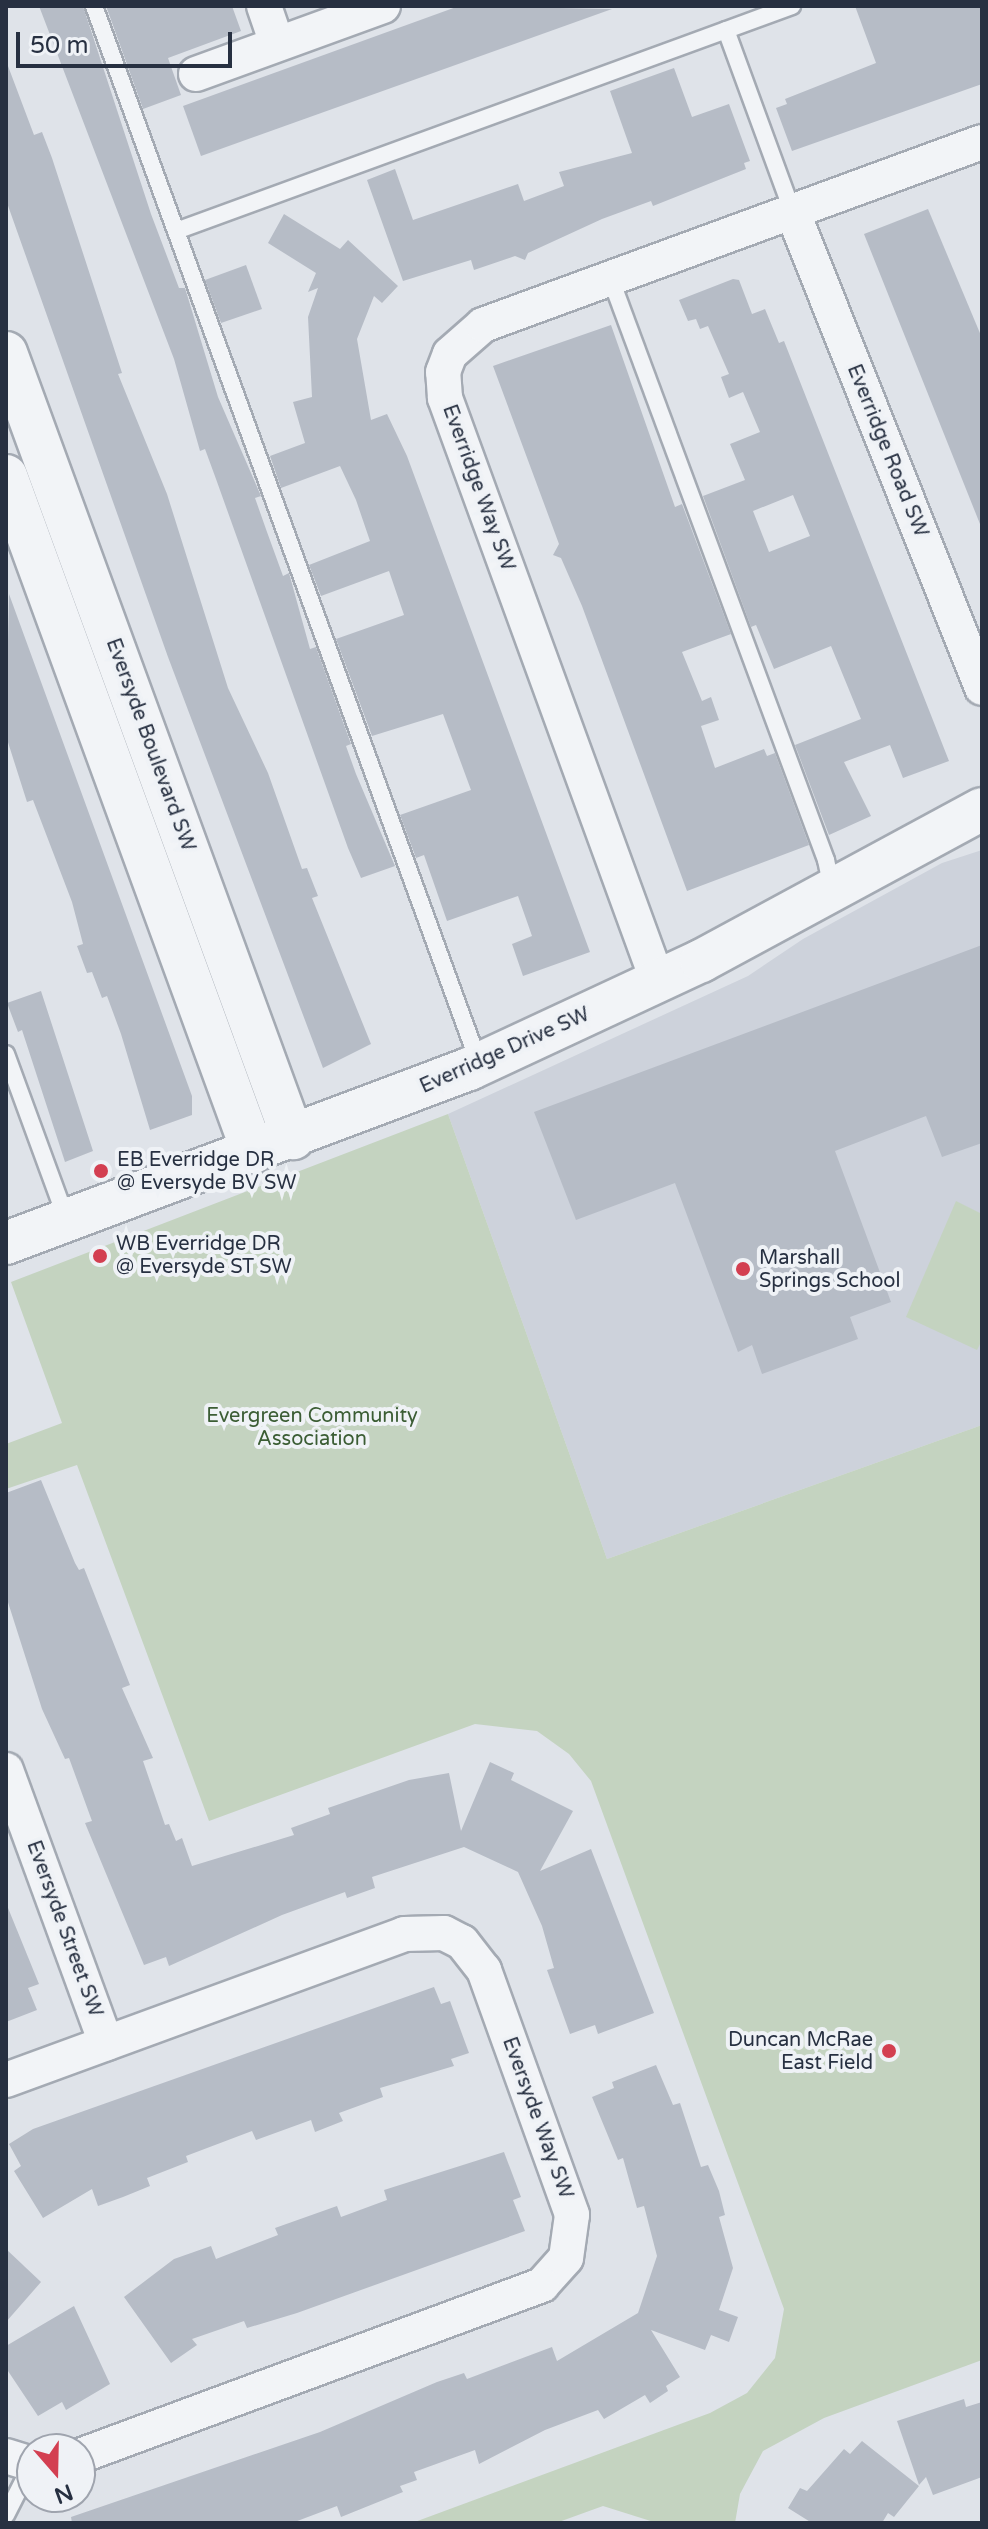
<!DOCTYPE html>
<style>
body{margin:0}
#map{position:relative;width:988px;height:2529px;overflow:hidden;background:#dfe3e9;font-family:"Varela Round",sans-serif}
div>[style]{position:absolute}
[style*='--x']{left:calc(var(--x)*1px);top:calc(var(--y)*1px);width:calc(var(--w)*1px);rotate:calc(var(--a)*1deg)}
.built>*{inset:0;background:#cdd2db}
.green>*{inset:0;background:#c4d3c0}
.building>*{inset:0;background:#b6bcc6}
.roads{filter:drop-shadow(2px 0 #a4aab3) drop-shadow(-2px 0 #a4aab3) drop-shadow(0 2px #a4aab3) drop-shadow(0 -2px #a4aab3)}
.service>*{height:16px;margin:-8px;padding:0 8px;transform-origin:8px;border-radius:8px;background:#f2f4f7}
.minor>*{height:34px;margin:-17px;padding:0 17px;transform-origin:17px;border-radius:17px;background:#f2f4f7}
.tertiary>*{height:42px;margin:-21px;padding:0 21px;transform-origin:21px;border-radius:21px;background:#f2f4f7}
.dots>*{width:22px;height:22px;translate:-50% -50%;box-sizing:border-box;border:4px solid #eff2f6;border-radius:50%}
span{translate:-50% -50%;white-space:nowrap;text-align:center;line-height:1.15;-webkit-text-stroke:8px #eff2f6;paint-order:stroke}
.street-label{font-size:20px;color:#273041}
.poi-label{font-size:20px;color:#273041}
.left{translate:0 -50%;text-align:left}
.right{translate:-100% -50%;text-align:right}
.park-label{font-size:20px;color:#3b5d34}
.frame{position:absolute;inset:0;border:8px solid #273041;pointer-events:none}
.north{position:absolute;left:16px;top:2433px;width:80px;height:80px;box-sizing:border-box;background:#eff2f6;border:2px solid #9fa4ae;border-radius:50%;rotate:160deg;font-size:22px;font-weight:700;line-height:32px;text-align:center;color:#273041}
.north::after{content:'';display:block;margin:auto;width:28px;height:36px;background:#d33f51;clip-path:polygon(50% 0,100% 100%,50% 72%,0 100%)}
.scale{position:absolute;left:16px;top:32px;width:216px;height:36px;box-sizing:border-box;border:4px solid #273041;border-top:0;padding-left:10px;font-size:24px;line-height:28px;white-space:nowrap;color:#273041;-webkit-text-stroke:6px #eff2f6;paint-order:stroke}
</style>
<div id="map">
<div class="built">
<i style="clip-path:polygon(982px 850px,982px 1425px,607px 1559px,448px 1114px,748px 976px,803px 939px,942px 863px)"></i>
</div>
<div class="green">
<i style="clip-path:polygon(448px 1114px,607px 1559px,982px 1425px,982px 2360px,824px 2418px,763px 2451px,740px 2494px,735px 2523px,657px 2523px,603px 2506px,556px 2523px,412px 2523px,710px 2413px,747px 2393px,775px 2358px,784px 2309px,591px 1781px,569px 1754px,537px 1731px,475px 1724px,209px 1821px,77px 1465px,6px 1489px,6px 1444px,62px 1423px,11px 1282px)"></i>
<i style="clip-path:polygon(956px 1201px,982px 1214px,982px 1340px,977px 1350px,906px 1317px)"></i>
</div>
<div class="building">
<i style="clip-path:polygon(39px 6px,83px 6px,151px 214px,179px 288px,185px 288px,218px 397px,261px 496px,255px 498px,267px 532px,283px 576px,289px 573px,310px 649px,316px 647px,351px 744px,346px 746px,356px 774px,395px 866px,361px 878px,348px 848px,216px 479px,205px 449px,200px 451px,174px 359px)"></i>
<i style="clip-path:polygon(106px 6px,232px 6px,241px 31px,168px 58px,181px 95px,143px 109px)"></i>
<i style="clip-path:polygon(459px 6px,612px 9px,201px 156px,183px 106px)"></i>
<i style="clip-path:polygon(855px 6px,982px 6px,982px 84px,792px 151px,776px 108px,787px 104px,785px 99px,876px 63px)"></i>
<i style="clip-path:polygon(8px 66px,34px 135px,42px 132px,52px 158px,122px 373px,118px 374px,167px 494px,228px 688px,268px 773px,302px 869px,307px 868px,318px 896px,312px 898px,371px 1044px,323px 1068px,168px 657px,6px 200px)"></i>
<i style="clip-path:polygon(674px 68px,692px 117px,729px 104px,750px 161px,744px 163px,746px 169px,653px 206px,651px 201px,602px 219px,528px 253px,525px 260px,515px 256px,474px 270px,471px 260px,403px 281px,367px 180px,395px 169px,413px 220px,518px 184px,524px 201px,564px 186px,559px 172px,632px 153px,610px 91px)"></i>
<i style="clip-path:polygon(928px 209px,982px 338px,982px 529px,864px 234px)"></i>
<i style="clip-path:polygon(284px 214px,340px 249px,348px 240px,398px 286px,382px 303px,374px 296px,357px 339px,371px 420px,387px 414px,407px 456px,590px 952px,523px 976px,512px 944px,532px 936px,518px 896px,447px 921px,424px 855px,416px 858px,400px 815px,471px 790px,443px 714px,372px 736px,336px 639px,404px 615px,389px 571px,321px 596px,309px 565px,370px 541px,356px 500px,340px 466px,281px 488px,270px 456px,305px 443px,293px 402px,312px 397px,308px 317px,318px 288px,308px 292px,316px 273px,268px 243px)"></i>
<i style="clip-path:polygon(246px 265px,262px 309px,221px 323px,205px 280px)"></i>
<i style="clip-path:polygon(evenodd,733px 279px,739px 280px,752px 314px,765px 309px,779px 343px,784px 341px,949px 761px,903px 778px,890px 745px,844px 762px,871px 816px,829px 835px,795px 745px,861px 719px,831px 646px,774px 669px,756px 625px,751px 627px,703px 496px,745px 480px,730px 444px,760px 432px,743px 392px,729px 398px,721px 377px,729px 374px,708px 326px,700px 329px,696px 319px,688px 321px,679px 300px,733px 279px,793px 495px,810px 536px,769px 552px,753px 511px,793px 495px)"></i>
<i style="clip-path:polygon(611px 325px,675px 507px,682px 504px,731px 634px,682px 652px,702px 701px,711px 697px,719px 720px,701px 726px,715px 768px,764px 749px,767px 756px,775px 753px,809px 845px,687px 891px,582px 606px,561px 558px,553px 555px,559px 544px,493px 366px)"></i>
<i style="clip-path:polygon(9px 594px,192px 1096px,192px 1115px,150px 1130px,121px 1034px,107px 996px,102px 998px,92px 972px,87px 973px,77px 946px,83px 944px,72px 902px,33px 800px,27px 802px,6px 736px)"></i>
<i style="clip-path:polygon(982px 945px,982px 1143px,942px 1157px,926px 1116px,835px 1151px,891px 1302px,850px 1317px,858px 1339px,762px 1374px,752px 1345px,738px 1352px,675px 1183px,576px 1220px,534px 1112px)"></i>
<i style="clip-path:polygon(41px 991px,93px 1151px,65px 1162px,22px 1030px,18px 1032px,7px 1003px)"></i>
<i style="clip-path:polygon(41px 1480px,75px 1563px,79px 1570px,84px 1568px,130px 1685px,122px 1688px,153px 1758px,143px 1761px,165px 1825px,169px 1824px,176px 1841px,182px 1838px,192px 1866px,294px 1835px,291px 1828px,330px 1814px,328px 1808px,409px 1780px,449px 1773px,461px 1831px,490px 1762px,514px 1773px,511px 1780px,573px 1811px,540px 1871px,591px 1849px,654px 2013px,598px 2034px,595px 2025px,570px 2034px,547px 1970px,554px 1968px,542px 1926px,518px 1872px,464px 1847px,372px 1877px,375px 1888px,347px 1898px,345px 1892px,282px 1915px,169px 1966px,166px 1957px,144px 1965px,85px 1823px,92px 1821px,69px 1758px,65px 1759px,42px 1709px,6px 1596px,6px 1493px)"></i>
<i style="clip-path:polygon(6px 1903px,39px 1984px,28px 1988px,37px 2010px,6px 2022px)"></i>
<i style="clip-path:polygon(434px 1987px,441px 2004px,450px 2001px,469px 2053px,451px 2059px,454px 2066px,380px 2088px,383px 2097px,339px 2113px,343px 2121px,315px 2132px,311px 2120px,256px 2140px,252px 2131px,186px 2156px,188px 2162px,147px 2178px,150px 2186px,123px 2197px,98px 2206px,92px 2189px,43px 2218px,14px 2171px,21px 2166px,9px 2144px,33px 2129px)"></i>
<i style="clip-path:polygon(656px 2065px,673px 2105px,680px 2103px,701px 2167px,708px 2165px,719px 2191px,725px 2215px,719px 2217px,733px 2268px,719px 2310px,738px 2317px,729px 2342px,711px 2335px,705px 2350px,651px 2330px,680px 2377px,666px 2386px,668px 2391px,650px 2403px,645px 2395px,604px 2419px,598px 2410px,545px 2430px,479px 2464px,475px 2450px,414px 2472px,417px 2480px,400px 2486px,403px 2492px,341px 2517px,337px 2506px,292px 2523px,72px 2523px,71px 2517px,320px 2432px,437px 2382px,464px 2373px,467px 2379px,552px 2347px,557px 2361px,638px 2313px,657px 2256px,644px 2206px,637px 2208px,623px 2158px,618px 2160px,592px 2097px,614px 2088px,612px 2082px)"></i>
<i style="clip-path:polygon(504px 2152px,521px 2197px,513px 2200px,525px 2231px,297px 2313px,247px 2328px,244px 2321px,192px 2339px,197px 2345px,171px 2363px,124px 2297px,174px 2259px,211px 2246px,216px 2259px,278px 2235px,275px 2228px,337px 2206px,341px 2217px,387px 2200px,384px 2190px)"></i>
<i style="clip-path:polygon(6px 2249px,41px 2282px,6px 2322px)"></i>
<i style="clip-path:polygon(74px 2306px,110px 2384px,66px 2410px,62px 2402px,38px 2416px,6px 2368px,6px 2346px)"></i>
<i style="clip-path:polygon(964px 2399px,966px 2407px,982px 2402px,982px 2477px,933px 2495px,926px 2477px,919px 2485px,897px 2421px)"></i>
<i style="clip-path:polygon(862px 2441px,919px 2486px,894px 2517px,888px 2513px,882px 2523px,812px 2523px,788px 2508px,800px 2488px,807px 2491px,844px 2449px,850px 2454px)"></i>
</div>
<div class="roads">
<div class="service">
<i style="--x:94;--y:6;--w:1125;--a:69.99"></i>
<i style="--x:726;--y:30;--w:195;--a:69.9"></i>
<i style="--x:176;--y:231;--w:656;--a:-20.07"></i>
<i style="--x:610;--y:277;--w:622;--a:69.67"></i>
<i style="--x:826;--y:860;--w:29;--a:78"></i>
<i style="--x:6;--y:1054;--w:175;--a:69.9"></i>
<i style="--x:6;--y:2515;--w:57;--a:-63"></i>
</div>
<div class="minor">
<i style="--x:264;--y:6;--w:40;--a:71.1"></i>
<i style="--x:196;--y:74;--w:199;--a:-20"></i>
<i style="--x:793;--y:213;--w:511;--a:68.3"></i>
<i style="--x:658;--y:982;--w:622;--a:-110.04"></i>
<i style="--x:445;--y:398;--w:26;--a:-94"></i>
<i style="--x:443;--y:372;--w:19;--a:-69"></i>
<i style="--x:450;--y:354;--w:44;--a:-41.3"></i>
<i style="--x:483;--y:325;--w:531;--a:-20.14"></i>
<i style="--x:6;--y:1770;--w:291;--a:69.9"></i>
<i style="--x:6;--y:2080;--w:424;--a:-20.1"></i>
<i style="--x:404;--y:1934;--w:40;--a:-1.4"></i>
<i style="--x:444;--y:1933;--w:20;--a:27"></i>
<i style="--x:462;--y:1942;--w:36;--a:52"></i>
<i style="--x:484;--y:1970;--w:260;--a:70.2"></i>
<i style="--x:572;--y:2215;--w:43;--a:97.9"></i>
<i style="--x:566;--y:2258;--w:36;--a:132"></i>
<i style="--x:542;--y:2285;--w:493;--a:159.7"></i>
<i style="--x:6;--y:2456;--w:27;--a:17"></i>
</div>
<div class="tertiary">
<i style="--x:6;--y:353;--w:836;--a:69.92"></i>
<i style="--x:6;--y:476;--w:720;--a:69.93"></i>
<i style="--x:6;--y:1243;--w:495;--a:-20.6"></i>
<i style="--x:469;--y:1069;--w:256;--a:-25"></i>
<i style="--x:701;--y:961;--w:319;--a:-28.4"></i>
</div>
</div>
<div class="dots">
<i style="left:101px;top:1171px;background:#d33f51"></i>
<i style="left:100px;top:1256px;background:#d33f51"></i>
<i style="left:743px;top:1269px;background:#d33f51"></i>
<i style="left:889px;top:2051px;background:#d33f51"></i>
</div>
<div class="street-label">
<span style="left:887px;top:451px;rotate:68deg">Everridge Road SW</span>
<span style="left:478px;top:488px;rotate:70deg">Everridge Way SW</span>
<span style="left:150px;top:745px;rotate:70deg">Eversyde Boulevard SW</span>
<span style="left:505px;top:1051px;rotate:-24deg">Everridge Drive SW</span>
<span style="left:64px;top:1929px;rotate:70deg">Eversyde Street SW</span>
<span style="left:537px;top:2118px;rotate:70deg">Eversyde Way SW</span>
</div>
<div class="poi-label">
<span class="left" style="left:117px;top:1172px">EB Everridge DR<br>@ Eversyde BV SW</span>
<span class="left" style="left:116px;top:1256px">WB Everridge DR<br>@ Eversyde ST SW</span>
<span class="left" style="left:759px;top:1270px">Marshall<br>Springs School</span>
<span class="right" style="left:873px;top:2052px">Duncan McRae<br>East Field</span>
</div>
<div class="park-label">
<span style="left:312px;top:1428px">Evergreen Community<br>Association</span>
</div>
<div class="frame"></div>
<div class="north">N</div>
<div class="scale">50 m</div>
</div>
